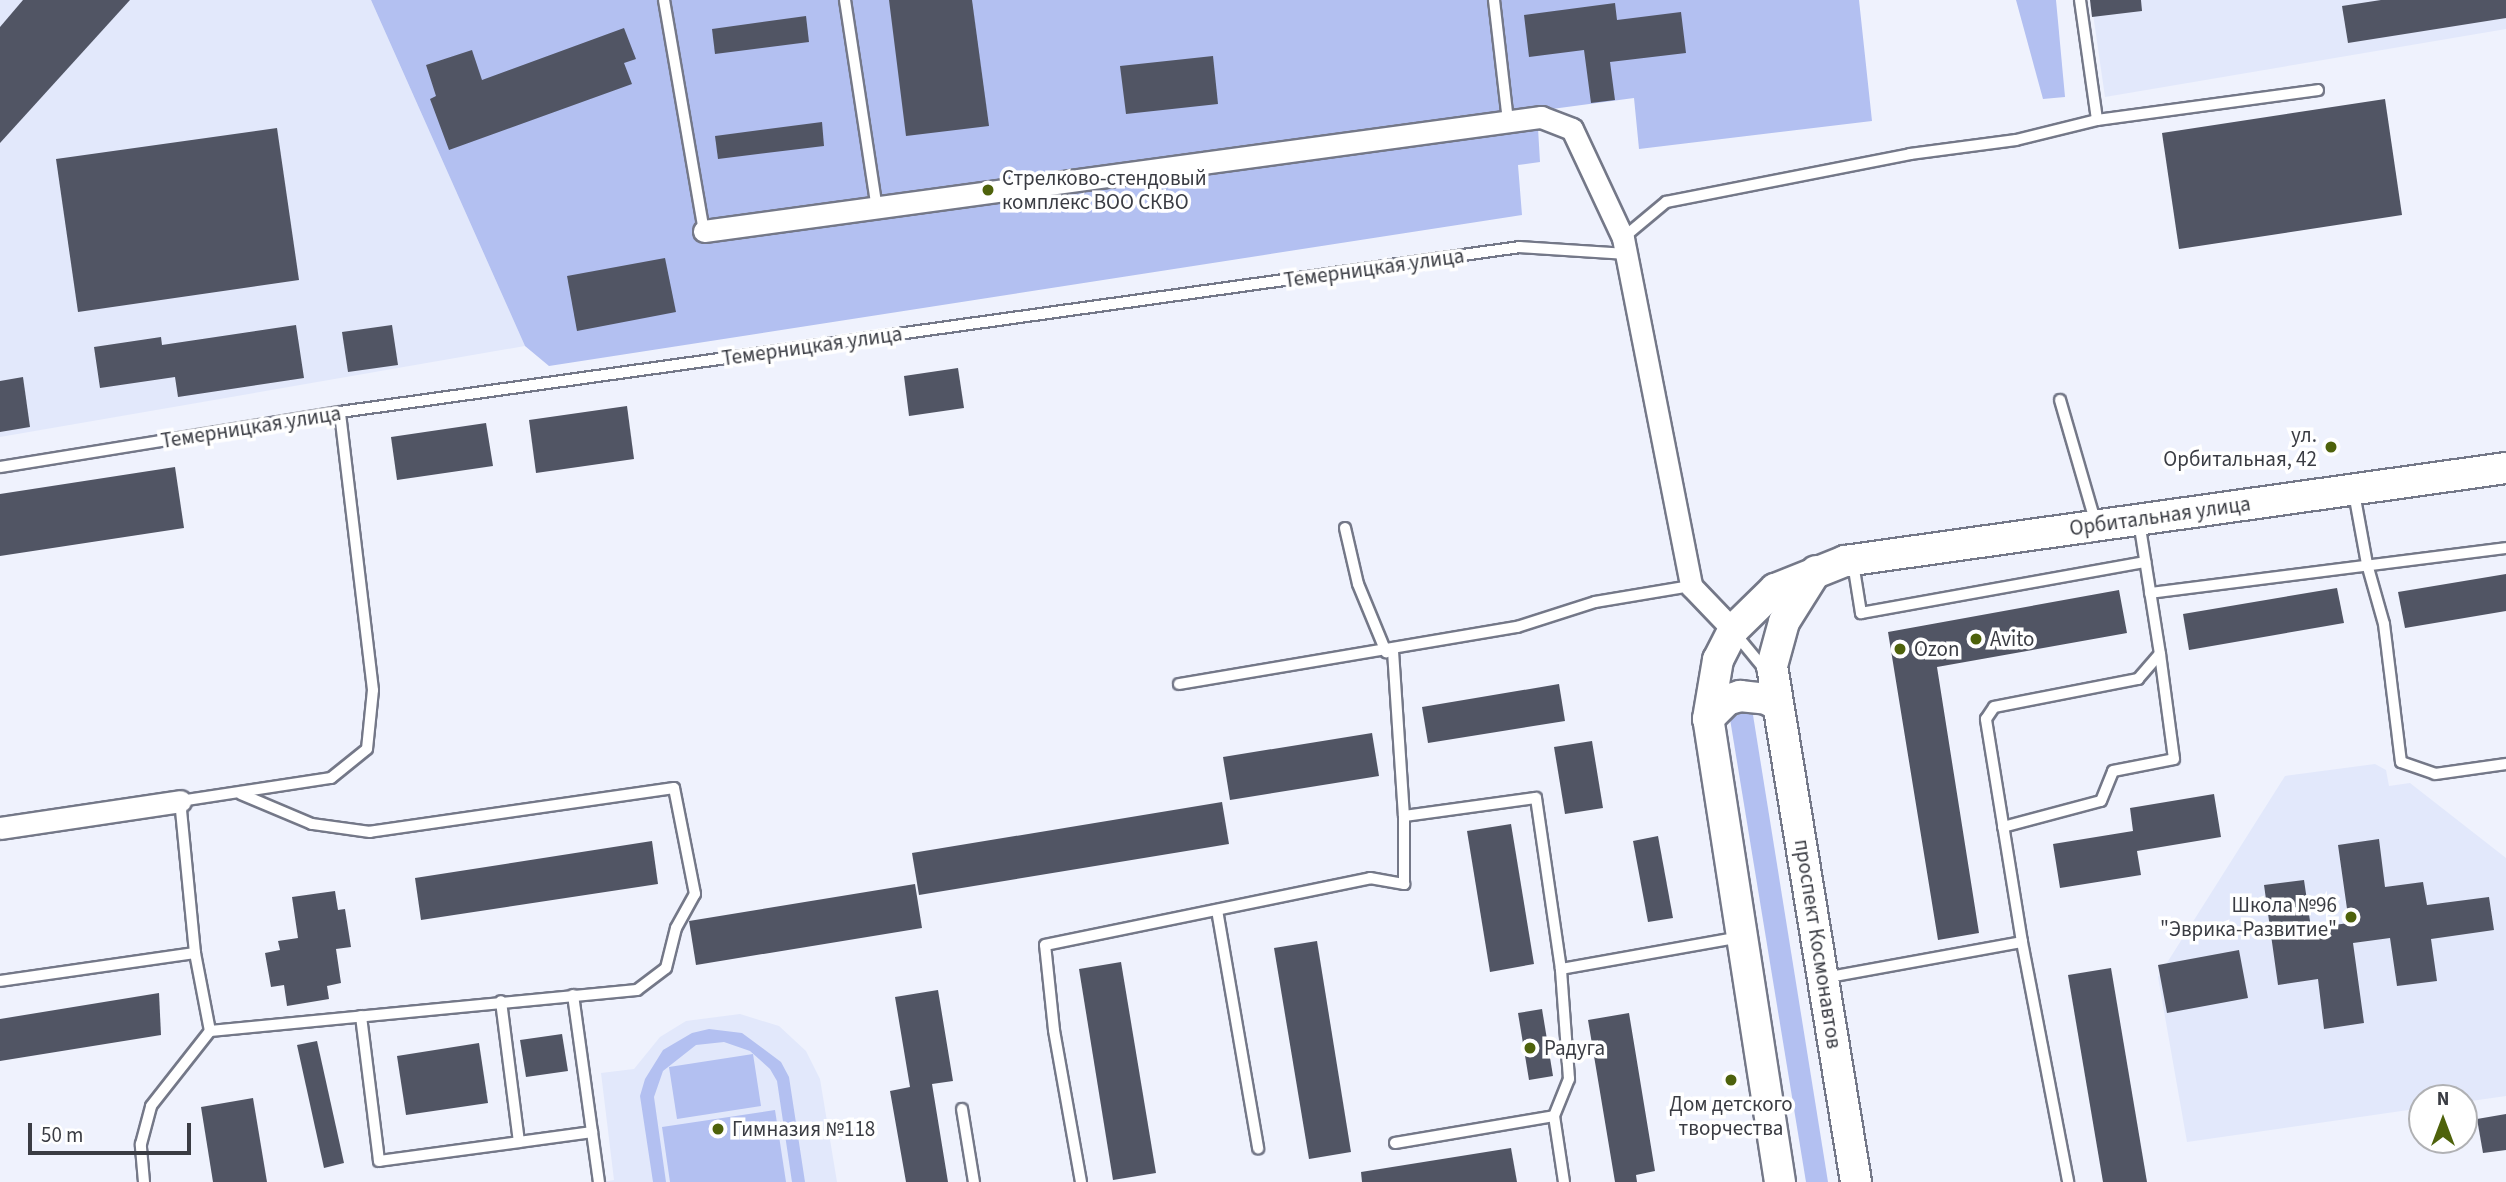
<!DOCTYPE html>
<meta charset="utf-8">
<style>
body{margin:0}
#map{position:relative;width:2506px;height:1182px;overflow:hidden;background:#eff2fd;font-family:"Source Sans 3",sans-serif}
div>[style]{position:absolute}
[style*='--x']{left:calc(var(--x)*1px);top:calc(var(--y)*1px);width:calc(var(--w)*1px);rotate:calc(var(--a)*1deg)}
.built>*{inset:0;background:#e2e8fb}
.green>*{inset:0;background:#b3c0f1}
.building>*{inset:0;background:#515564}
.roads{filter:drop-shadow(2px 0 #747888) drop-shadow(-2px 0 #747888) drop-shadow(0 2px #747888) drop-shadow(0 -2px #747888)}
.service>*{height:10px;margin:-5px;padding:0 5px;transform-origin:5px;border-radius:5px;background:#fff}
.minor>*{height:21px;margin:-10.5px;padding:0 10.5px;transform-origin:10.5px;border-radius:10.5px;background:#fff}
.secondary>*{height:30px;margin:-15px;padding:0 15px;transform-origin:15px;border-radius:15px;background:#fff}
.dots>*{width:19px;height:19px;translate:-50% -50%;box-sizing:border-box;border:4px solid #fff;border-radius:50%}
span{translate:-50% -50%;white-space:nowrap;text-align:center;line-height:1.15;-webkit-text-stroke:7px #fff;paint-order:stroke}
.poi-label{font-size:21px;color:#3a3c43}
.left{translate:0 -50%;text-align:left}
.right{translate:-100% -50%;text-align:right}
.street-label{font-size:21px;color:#3a3c43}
.north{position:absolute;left:2408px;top:1084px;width:70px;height:70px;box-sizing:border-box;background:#fff;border:2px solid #b0b1b4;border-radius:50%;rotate:0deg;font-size:19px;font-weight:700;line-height:28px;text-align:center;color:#3a3c43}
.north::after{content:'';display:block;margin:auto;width:24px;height:32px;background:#4e620b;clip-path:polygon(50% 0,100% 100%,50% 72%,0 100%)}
.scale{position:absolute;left:28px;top:1123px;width:163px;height:32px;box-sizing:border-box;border:4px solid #3a3c43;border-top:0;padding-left:9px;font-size:21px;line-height:24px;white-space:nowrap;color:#3a3c43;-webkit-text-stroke:5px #fff;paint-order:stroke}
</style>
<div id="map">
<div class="built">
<i style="clip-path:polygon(0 0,371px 0,525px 346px,0 437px)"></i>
<i style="clip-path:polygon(2091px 0,2506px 0,2506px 29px,2105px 97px)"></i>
<i style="clip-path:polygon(2375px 764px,2386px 770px,2389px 786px,2410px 783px,2506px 858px,2506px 1096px,2464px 1102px,2464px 1098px,2422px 1098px,2422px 1108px,2187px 1142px,2158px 977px,2285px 776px)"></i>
<i style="clip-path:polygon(740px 1014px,779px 1026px,806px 1051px,820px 1079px,837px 1182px,602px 1182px,614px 1180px,601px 1073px,634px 1069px,660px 1037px,686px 1021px)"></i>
</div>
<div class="green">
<i style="clip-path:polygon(371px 0,1859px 0,1872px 121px,1639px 149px,1634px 98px,1537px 111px,1540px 162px,1518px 165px,1522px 215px,549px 366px,525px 346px)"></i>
<i style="clip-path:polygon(2016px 0,2056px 0,2065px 97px,2043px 99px)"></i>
<i style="clip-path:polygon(1743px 712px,1753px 715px,1828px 1182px,1806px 1182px,1730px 719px)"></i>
<i style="clip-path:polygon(709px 1029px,742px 1033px,781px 1062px,789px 1077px,805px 1182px,792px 1182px,777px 1081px,770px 1069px,750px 1051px,724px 1042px,696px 1045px,663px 1071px,654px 1097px,666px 1182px,653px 1182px,640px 1096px,645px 1079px,663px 1050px,692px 1033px)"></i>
<i style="clip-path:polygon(753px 1054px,761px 1106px,677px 1119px,669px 1067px)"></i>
<i style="clip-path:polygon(775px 1110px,786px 1182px,670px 1182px,662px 1127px)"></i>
</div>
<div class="building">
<i style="clip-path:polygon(23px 0,130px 0,0 143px,0 27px)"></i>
<i style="clip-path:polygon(889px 0,972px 0,989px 126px,906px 136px)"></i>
<i style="clip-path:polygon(2090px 0,2141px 0,2142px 11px,2092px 17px)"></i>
<i style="clip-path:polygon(2381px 0,2506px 0,2506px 18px,2348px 43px,2342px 6px)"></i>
<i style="clip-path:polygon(1615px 3px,1617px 20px,1681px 12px,1686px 53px,1610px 62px,1615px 100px,1591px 103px,1584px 50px,1529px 57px,1524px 15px)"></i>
<i style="clip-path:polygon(806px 16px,809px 42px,715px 54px,712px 29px)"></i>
<i style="clip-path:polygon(624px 28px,636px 59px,624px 63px,632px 84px,449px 150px,430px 99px,436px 96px,426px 65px,472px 50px,482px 80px)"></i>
<i style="clip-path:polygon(1213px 56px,1218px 104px,1126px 114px,1120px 66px)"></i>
<i style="clip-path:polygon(2385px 99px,2402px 215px,2179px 249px,2162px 133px)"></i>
<i style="clip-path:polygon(822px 122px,824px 146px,718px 159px,715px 136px)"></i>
<i style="clip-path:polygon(277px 128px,299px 280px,78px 312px,56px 159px)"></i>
<i style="clip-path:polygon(665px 258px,676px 312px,577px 331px,567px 276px)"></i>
<i style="clip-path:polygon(296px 325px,304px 378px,178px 397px,175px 377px,100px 388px,94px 347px,161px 337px,162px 345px)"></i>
<i style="clip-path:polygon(392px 325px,398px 365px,348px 372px,342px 332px)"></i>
<i style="clip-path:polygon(958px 368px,964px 408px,909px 416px,904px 376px)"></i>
<i style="clip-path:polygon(23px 377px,30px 427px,0 432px,0 381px)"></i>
<i style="clip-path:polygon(627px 406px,634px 459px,536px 473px,529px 420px)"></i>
<i style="clip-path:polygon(486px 423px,493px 466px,397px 480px,391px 437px)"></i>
<i style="clip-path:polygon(175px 467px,184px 528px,0 556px,0 494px)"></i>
<i style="clip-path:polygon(2506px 574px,2506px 611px,2405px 628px,2398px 592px)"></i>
<i style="clip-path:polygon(2337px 588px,2344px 623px,2189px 650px,2183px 614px)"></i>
<i style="clip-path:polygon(2119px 590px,2127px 633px,1937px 667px,1979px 933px,1938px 940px,1888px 632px)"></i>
<i style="clip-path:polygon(1559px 684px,1565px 721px,1428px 743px,1422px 707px)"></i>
<i style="clip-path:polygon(1372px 733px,1379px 776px,1230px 800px,1223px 757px)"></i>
<i style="clip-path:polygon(1592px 741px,1603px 808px,1565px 814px,1554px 747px)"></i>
<i style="clip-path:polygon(2214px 794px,2221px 837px,2137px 851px,2141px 875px,2060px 888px,2053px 844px,2133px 831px,2130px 808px)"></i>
<i style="clip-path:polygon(1222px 802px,1229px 844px,919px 895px,912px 853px)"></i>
<i style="clip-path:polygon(1511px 824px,1534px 964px,1490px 972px,1467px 831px)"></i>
<i style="clip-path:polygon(1658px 836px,1673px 918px,1648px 922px,1633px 841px)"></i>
<i style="clip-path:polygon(2379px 839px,2385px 887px,2423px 882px,2427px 905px,2489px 897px,2494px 930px,2431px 939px,2437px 981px,2397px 986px,2390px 938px,2353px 943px,2364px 1023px,2324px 1029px,2318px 979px,2278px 985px,2264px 885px,2304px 880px,2311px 928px,2349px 923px,2338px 845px)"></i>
<i style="clip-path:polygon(652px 841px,658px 884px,421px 920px,415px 878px)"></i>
<i style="clip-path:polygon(915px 884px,922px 928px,696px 965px,689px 921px)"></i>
<i style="clip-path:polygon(335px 891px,338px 910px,345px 909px,351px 947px,336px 949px,341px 983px,327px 986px,329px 999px,287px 1006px,284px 985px,271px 987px,265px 953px,280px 950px,278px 941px,298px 938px,292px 897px)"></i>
<i style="clip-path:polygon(1317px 941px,1351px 1152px,1309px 1159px,1274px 948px)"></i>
<i style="clip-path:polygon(2239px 950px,2248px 998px,2167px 1013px,2158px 965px)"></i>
<i style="clip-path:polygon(1121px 962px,1156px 1173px,1113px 1180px,1079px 969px)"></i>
<i style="clip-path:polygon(2111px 968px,2147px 1182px,2103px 1182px,2068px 975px)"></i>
<i style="clip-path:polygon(938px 990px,953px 1081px,932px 1084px,948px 1182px,906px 1182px,890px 1091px,910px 1087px,895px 997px)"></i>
<i style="clip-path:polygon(159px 993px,161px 1035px,0 1061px,0 1019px)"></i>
<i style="clip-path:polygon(1542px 1009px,1553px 1076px,1529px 1080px,1518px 1013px)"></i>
<i style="clip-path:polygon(1629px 1013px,1655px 1171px,1636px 1175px,1637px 1182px,1615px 1182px,1588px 1020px)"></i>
<i style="clip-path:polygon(562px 1034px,568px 1071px,526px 1077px,520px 1040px)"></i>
<i style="clip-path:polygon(317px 1041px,344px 1163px,324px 1168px,297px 1045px)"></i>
<i style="clip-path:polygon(479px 1043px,488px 1103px,406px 1115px,397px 1056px)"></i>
<i style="clip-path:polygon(253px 1098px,267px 1182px,213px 1182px,201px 1107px)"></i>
<i style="clip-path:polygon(2506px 1114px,2506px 1150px,2483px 1153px,2477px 1119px)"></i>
<i style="clip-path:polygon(1511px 1148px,1517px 1182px,1362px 1182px,1361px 1172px)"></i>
</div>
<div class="roads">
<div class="service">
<i style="--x:664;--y:0;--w:234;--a:80.2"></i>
<i style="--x:845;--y:0;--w:210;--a:81.3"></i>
<i style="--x:1494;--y:0;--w:122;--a:83.4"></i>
<i style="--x:2080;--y:0;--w:121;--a:81.9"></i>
<i style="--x:1623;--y:238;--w:56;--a:-39.9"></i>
<i style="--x:1666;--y:202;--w:249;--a:-11.1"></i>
<i style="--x:1910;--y:154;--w:107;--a:-7.5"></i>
<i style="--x:2016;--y:140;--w:83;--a:-13.9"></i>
<i style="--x:2097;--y:120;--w:223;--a:-7.7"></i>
<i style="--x:2060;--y:400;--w:129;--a:73.8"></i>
<i style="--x:0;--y:467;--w:344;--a:-9.2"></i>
<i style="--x:340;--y:412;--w:1191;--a:-7.96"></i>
<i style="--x:1520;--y:247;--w:106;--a:3.8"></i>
<i style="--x:2354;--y:493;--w:72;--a:79.6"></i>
<i style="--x:2367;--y:564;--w:62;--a:74.2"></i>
<i style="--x:2384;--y:624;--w:139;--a:83"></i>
<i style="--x:2401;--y:762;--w:36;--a:19"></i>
<i style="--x:2435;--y:774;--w:72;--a:-8"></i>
<i style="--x:1345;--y:528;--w:57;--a:76.9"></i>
<i style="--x:1358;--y:584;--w:74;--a:67.6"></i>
<i style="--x:1853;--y:563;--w:51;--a:80.9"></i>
<i style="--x:1861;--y:613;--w:289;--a:-10.2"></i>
<i style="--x:2150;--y:593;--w:359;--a:-7.2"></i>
<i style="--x:1734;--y:632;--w:50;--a:50.6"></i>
<i style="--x:1393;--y:651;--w:165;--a:86.2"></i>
<i style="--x:1404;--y:816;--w:133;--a:-7.8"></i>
<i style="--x:1536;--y:798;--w:173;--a:81.7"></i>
<i style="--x:1179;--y:684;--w:343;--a:-9.6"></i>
<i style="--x:1517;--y:627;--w:82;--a:-17.8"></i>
<i style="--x:1595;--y:602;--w:97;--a:-9.5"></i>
<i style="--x:2003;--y:827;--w:101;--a:-14.9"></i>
<i style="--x:2101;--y:801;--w:32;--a:-68"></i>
<i style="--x:2113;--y:771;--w:62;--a:-11.1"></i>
<i style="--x:2174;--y:759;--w:106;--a:-97.6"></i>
<i style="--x:1217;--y:910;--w:242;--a:80.2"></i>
<i style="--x:2022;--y:942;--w:226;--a:-99.2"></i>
<i style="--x:1986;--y:719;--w:14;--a:-56"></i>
<i style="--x:1994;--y:707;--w:147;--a:-11"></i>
<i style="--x:2138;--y:679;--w:33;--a:-49"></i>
<i style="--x:2160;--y:654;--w:135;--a:-99"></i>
<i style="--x:1824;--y:978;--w:201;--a:-10.3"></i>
<i style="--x:2022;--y:942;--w:244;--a:79.1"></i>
<i style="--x:0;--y:981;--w:197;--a:-8.2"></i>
<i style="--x:573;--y:995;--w:189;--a:82.1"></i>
<i style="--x:361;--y:1016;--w:146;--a:82.9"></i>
<i style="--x:379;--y:1161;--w:141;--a:-7.7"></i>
<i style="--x:519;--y:1142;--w:142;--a:-97.3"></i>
<i style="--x:210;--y:1031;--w:429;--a:-5.5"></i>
<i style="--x:637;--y:990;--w:36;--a:-37"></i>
<i style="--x:666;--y:968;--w:41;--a:-76"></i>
<i style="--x:676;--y:928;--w:39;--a:-61"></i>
<i style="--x:695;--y:894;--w:108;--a:-101.2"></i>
<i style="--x:674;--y:788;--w:307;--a:171.8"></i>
<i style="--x:370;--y:832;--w:59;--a:-172.1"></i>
<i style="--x:312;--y:824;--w:77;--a:-157.1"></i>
<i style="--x:962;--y:1109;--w:74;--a:80.7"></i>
<i style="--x:519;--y:1142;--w:74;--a:-7.8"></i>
<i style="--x:1395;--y:1143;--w:161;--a:-9.6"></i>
<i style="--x:144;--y:1182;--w:38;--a:-95"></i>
<i style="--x:141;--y:1144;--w:39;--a:-75"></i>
<i style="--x:151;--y:1106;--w:95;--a:-51.8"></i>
<i style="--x:210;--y:1031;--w:79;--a:-100.9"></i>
<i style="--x:195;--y:953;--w:153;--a:-95.6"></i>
<i style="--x:180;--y:801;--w:153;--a:-8.7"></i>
<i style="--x:331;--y:778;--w:46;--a:-38.9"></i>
<i style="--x:367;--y:749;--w:59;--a:-84.2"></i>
<i style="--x:373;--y:690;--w:280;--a:-96.8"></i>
<i style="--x:1081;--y:1182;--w:154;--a:-100.1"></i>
<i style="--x:1054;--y:1030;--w:85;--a:-96"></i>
<i style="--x:1045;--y:945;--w:332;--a:-11.6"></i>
<i style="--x:1370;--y:878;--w:35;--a:10"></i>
<i style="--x:1404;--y:884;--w:68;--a:-90"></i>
<i style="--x:1564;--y:1182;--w:67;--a:-98.6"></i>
<i style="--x:1554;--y:1116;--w:40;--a:-68"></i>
<i style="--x:1569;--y:1079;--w:110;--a:-94.2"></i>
<i style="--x:1561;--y:969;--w:182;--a:-10.1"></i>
</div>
<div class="minor">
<i style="--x:704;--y:231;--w:845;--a:-7.76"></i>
<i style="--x:1541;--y:117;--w:33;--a:21"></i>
<i style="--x:1572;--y:129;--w:120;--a:64.9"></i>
<i style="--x:1623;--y:238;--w:355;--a:78.9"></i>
<i style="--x:1691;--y:586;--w:61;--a:46.3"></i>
<i style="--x:0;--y:828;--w:182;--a:-8.5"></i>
</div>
<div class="secondary">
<i style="--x:1816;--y:571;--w:60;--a:122.1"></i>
<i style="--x:1784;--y:622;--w:46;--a:105.3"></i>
<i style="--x:1772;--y:666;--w:523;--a:80.75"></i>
<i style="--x:1708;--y:719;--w:27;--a:-45"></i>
<i style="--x:1727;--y:700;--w:14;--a:-17"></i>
<i style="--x:1740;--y:696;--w:27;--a:6"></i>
<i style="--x:1767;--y:699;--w:13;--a:32"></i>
<i style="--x:1780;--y:1182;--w:469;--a:-98.8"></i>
<i style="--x:1708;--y:719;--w:60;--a:-80.4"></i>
<i style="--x:1718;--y:660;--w:34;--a:-63"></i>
<i style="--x:1733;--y:630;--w:59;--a:-44.3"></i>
<i style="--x:1775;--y:589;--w:75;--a:-21.8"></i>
<i style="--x:1845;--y:561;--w:668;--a:-8.01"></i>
</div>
</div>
<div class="dots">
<i style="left:988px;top:190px;background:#4e620b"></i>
<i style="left:2331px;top:447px;background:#4e620b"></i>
<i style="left:1976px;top:639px;background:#4e620b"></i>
<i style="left:1900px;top:649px;background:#4e620b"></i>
<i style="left:2351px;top:917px;background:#4e620b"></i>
<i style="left:1530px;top:1048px;background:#4e620b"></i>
<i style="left:1731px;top:1080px;background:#4e620b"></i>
<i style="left:718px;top:1129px;background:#4e620b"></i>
</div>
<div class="poi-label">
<span class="left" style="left:1002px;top:190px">Стрелково-стендовый<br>комплекс ВОО СКВО</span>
<span class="right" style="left:2317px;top:447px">ул.<br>Орбитальная, 42</span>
<span class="left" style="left:1990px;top:639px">Avito</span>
<span class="left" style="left:1914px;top:649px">Ozon</span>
<span class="right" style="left:2337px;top:917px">Школа №96<br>"Эврика-Развитие"</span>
<span class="left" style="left:1544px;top:1048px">Радуга</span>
<span style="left:1731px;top:1116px">Дом детского<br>творчества</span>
<span class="left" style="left:732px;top:1129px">Гимназия №118</span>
</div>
<div class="street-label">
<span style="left:1374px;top:268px;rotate:-8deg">Темерницкая улица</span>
<span style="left:812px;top:346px;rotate:-8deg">Темерницкая улица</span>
<span style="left:251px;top:427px;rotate:-9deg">Темерницкая улица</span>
<span style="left:2160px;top:516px;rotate:-8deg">Орбитальная улица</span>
<span style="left:1818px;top:944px;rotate:81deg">проспект Космонавтов</span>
</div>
<div class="north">N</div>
<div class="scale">50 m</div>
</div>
